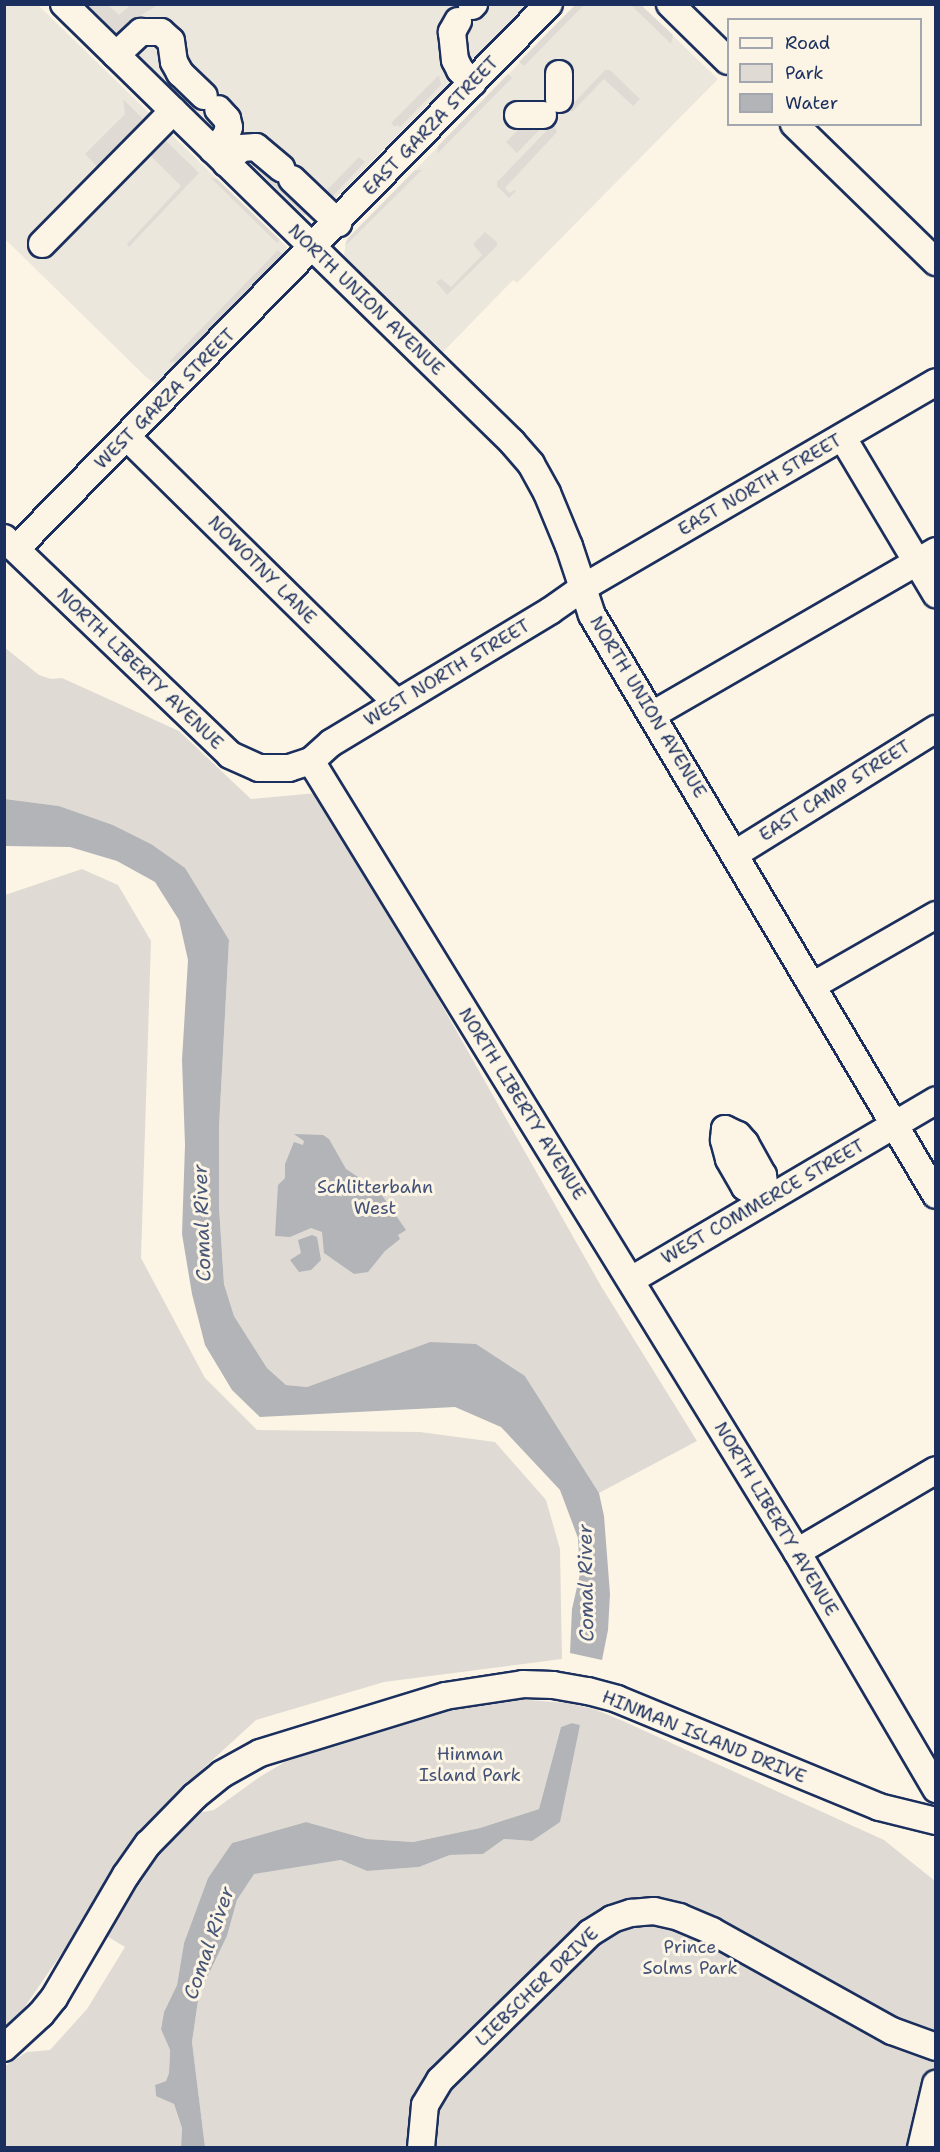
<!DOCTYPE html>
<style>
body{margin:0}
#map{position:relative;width:940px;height:2152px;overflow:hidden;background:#fcf5e5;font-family:"Shantell Sans",sans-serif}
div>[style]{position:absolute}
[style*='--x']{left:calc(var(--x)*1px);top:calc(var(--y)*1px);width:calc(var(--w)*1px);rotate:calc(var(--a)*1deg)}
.built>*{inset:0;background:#ece7dc}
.green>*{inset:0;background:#dfdbd4}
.water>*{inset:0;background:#b2b4b8}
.roads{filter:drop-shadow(2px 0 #1b2f5e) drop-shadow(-2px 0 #1b2f5e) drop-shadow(0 2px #1b2f5e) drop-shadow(0 -2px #1b2f5e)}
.minor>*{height:26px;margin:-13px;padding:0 13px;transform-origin:13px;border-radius:13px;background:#fcf5e5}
span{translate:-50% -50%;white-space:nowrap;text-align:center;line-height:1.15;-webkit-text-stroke:6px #fcf5e5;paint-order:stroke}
.street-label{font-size:18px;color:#1b2f5e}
.park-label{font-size:18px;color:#425176}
.water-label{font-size:20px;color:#485779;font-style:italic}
.frame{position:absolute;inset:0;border:6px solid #1b2f5e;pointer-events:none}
.legend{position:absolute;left:727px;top:18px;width:195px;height:108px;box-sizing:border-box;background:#fcf5e5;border:2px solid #a2a6af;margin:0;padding:8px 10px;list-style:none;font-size:18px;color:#1b2f5e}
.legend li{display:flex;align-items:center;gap:12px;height:30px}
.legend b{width:30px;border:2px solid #a2a6af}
</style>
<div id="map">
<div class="built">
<i style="clip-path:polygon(4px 5px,38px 5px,287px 247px,286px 251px,160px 387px,146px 377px,5px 239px)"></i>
<i style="clip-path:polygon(87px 5px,526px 5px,313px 221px,304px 215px)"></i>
<i style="clip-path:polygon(576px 5px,641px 5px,718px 79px,517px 283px,513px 280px,443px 352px,344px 256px,346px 241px)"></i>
</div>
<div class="green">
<i style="clip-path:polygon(576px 4px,584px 5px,524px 66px,519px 62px)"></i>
<i style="clip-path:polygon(87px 5px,108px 5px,119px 15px,129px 6px,158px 5px,133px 20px,119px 35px)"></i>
<i style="clip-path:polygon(631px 5px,641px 5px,673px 35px,671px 44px)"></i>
<i style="clip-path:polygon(605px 70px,610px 70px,640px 99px,633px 106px,604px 79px,572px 112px,569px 108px)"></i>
<i style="clip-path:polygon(508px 74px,512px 78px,437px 154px,438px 146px)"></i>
<i style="clip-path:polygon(439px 75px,441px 85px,400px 127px,397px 125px,395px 127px,391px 123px)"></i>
<i style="clip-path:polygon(123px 99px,145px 121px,100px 169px,85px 154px,125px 114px)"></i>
<i style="clip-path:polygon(549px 120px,517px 153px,506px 142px,527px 121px)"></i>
<i style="clip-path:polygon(553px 124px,557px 132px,505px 188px,510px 193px,514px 190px,516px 191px,509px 198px,497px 186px,497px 182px)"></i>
<i style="clip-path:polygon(164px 139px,199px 173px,129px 247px,127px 244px,181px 186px,148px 153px)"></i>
<i style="clip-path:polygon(256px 153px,310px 212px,304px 215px,249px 162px,248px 159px)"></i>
<i style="clip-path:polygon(359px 157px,365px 162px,330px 199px,323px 194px)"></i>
<i style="clip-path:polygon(415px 170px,422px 170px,345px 246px,348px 238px)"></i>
<i style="clip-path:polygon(211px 178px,217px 179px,280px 240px,277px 243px)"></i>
<i style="clip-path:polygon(485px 232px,497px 242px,497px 246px,447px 295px,436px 282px,441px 279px,451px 287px,482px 255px,473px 244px)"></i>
<i style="clip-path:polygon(278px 250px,283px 255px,180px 363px,169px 362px)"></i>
<i style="clip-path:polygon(4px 647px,39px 675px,51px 679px,62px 678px,179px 731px,251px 799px,317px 793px,359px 859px,601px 1286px,697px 1441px,599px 1493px,525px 1376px,430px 1342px,307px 1387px,286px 1385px,267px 1368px,234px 1316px,224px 1284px,219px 1207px,219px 1127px,229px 940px,151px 844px,113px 825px,59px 806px,5px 799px)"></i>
<i style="clip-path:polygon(82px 869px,118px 885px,151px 941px,141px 1258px,205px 1378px,257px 1430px,420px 1432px,495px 1442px,546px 1500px,560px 1549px,562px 1659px,384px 1682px,256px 1720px,171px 1798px,115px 1865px,68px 1944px,24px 2008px,5px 2025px,5px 895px)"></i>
<i style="clip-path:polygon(488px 1697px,568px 1703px,594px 1709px,623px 1721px,884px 1840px,935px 1881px,935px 2147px,205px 2147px,192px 2042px,199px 1994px,227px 1936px,237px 1900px,254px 1873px,341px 1860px,367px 1871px,419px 1867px,450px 1855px,483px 1854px,504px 1839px,532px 1841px,571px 1763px,580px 1725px,572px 1723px,561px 1727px,539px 1809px,480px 1828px,413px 1842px,367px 1839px,306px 1822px,232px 1843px,208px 1878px,184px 1943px,177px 1985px,164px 2012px,161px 2028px,170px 2050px,169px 2073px,166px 2081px,155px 2085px,156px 2095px,174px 2104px,182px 2128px,181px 2147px,5px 2148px,5px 2066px,27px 2052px,50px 2050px,87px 2009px,125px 1947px,105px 1935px,156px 1854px,192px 1814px,214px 1810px,261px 1776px,285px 1762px,432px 1710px)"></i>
</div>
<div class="water">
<i style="clip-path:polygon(5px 799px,59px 806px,113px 825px,151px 844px,185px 868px,229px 940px,219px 1127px,219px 1207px,224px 1284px,234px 1316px,267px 1368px,286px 1385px,307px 1387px,430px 1342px,476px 1344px,525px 1376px,599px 1493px,604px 1516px,610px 1594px,608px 1630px,602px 1660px,570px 1653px,572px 1609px,580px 1574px,578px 1538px,560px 1490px,501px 1427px,455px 1407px,260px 1417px,232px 1390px,205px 1345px,192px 1294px,182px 1234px,185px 1145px,182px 1060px,188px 960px,179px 920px,155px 882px,117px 861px,70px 847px,5px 846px)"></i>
<i style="clip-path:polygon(294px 1134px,323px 1135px,329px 1139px,346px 1169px,367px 1183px,372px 1181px,406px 1230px,398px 1235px,400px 1239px,385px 1251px,368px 1272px,354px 1274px,324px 1253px,322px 1232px,311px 1228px,290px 1237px,275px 1236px,278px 1185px,285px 1178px,285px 1164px,294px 1142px,303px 1145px,304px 1141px)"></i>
<i style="clip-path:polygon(312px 1235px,317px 1237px,321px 1260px,311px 1270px,299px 1272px,290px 1260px,301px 1253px,298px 1240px)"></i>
<i style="clip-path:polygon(572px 1723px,580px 1725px,560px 1822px,532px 1841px,504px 1839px,483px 1854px,450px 1855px,419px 1867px,367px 1871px,341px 1860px,254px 1874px,237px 1900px,227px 1936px,199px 1994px,192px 2042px,205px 2147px,181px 2147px,182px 2128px,174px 2104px,156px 2096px,155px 2085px,166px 2081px,169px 2073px,170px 2050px,161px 2029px,164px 2012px,177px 1985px,184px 1943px,208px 1878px,232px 1843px,306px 1822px,367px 1839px,413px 1842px,480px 1828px,539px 1809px,561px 1727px)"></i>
</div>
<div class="roads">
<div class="minor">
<i style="--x:64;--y:4;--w:627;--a:44.35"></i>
<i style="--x:512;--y:442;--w:29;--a:49"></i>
<i style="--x:531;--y:464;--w:33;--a:61"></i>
<i style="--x:547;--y:493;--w:57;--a:67.5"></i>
<i style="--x:569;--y:546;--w:73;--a:71.6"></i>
<i style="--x:592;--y:615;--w:674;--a:59.33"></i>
<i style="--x:670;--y:4;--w:81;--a:44.5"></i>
<i style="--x:472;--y:6;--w:3;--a:-45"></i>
<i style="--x:458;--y:21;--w:13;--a:119"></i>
<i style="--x:452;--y:32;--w:28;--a:84"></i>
<i style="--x:455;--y:60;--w:11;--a:63"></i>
<i style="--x:460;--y:70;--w:18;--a:45"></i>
<i style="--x:116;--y:55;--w:34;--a:-43"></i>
<i style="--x:141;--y:32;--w:20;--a:0"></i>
<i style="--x:161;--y:32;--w:13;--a:42"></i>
<i style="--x:171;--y:41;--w:21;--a:82"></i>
<i style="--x:174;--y:62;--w:13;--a:61"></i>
<i style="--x:180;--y:73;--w:33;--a:44"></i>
<i style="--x:559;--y:74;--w:25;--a:90"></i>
<i style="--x:518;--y:115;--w:25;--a:0"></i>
<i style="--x:794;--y:124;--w:198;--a:44.2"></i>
<i style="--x:213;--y:150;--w:19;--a:-47"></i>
<i style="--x:226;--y:136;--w:9;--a:-72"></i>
<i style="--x:229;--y:127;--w:8;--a:-104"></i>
<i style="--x:227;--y:119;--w:13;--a:-132"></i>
<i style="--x:226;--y:163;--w:21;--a:-45"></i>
<i style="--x:241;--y:148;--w:15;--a:-4"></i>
<i style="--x:256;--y:147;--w:33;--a:40"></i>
<i style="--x:292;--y:179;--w:64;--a:43.7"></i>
<i style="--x:42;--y:244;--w:187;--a:-45.4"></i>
<i style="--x:127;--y:437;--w:379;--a:44.6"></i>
<i style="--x:843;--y:438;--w:182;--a:59.2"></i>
<i style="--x:4;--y:538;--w:313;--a:43.8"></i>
<i style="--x:230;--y:755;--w:32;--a:24"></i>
<i style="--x:259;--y:768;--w:30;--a:0"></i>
<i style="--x:289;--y:768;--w:23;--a:-18"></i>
<i style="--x:311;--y:761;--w:27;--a:-42"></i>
<i style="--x:331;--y:743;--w:256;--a:-31.1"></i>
<i style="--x:550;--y:611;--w:42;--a:-35.2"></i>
<i style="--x:584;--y:587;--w:407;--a:-30.2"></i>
<i style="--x:16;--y:549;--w:762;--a:-45.64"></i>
<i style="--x:652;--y:715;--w:328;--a:-30"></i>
<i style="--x:311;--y:761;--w:928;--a:58.43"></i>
<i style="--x:797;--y:1552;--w:275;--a:59.6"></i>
<i style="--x:735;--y:854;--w:237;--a:-31.9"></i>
<i style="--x:812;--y:986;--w:143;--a:-29.8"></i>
<i style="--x:725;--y:1129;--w:14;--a:25"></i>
<i style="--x:738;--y:1135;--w:11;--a:49"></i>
<i style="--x:745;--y:1143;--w:37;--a:61"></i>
<i style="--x:763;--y:1175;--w:25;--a:83"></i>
<i style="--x:766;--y:1200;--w:25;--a:-148"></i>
<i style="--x:745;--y:1187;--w:32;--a:-120"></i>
<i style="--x:729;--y:1159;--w:20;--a:-105"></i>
<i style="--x:724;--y:1140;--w:11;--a:-85"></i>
<i style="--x:631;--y:1280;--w:354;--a:-30.5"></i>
<i style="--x:797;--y:1552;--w:161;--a:-30.5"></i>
<i style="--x:4;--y:2048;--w:50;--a:-42.6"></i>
<i style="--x:41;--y:2014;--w:21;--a:-51"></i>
<i style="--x:54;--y:1998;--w:143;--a:-59.7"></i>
<i style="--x:126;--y:1875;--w:38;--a:-55"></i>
<i style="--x:148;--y:1844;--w:67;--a:-45.6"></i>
<i style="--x:195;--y:1796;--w:35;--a:-39"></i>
<i style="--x:222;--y:1774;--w:43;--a:-28.9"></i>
<i style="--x:260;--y:1753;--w:194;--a:-17.1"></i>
<i style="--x:445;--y:1696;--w:79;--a:-8.7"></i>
<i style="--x:523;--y:1684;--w:30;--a:2"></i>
<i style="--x:553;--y:1685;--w:36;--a:10"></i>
<i style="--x:588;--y:1691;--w:30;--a:15"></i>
<i style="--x:617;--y:1699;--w:283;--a:22.4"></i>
<i style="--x:879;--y:1807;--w:59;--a:13.8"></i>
<i style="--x:421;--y:2148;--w:43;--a:-84.7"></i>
<i style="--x:425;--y:2105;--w:29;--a:-59"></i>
<i style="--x:440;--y:2080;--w:210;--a:-44.4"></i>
<i style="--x:590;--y:1933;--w:26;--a:-32"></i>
<i style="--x:612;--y:1919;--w:20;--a:-18"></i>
<i style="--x:631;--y:1913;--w:23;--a:-5"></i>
<i style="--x:654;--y:1911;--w:26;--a:13"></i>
<i style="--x:679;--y:1917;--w:36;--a:23"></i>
<i style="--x:712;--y:1931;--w:206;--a:29.1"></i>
<i style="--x:892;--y:2031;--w:47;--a:20"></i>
<i style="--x:921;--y:2148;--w:66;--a:-76.8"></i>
</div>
</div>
<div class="street-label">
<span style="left:431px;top:126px;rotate:-46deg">EAST GARZA STREET</span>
<span style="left:366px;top:300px;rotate:44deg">NORTH UNION AVENUE</span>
<span style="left:165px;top:399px;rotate:-45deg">WEST GARZA STREET</span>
<span style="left:760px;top:485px;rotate:-30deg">EAST NORTH STREET</span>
<span style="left:262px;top:570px;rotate:45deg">NOWOTNY LANE</span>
<span style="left:140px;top:669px;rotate:44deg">NORTH LIBERTY AVENUE</span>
<span style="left:447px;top:673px;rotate:-31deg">WEST NORTH STREET</span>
<span style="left:648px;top:707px;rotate:59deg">NORTH UNION AVENUE</span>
<span style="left:835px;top:791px;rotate:-32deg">EAST CAMP STREET</span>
<span style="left:522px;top:1104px;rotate:58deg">NORTH LIBERTY AVENUE</span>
<span style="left:763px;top:1202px;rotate:-30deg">WEST COMMERCE STREET</span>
<span style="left:776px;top:1519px;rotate:59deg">NORTH LIBERTY AVENUE</span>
<span style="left:704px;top:1737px;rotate:22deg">HINMAN ISLAND DRIVE</span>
<span style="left:537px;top:1987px;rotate:-44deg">LIEBSCHER DRIVE</span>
</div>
<div class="park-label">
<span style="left:375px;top:1198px">Schlitterbahn<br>West</span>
<span style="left:470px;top:1765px">Hinman<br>Island Park</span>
<span style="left:690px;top:1958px">Prince<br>Solms Park</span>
</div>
<div class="water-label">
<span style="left:202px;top:1223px;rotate:-92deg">Comal River</span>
<span style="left:586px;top:1583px;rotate:-91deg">Comal River</span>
<span style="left:209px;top:1943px;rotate:-71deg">Comal River</span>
</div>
<div class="frame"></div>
<ul class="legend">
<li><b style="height:8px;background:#fcf5e5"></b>Road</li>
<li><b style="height:16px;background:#dfdbd4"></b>Park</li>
<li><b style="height:16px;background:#b2b4b8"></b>Water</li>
</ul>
</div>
